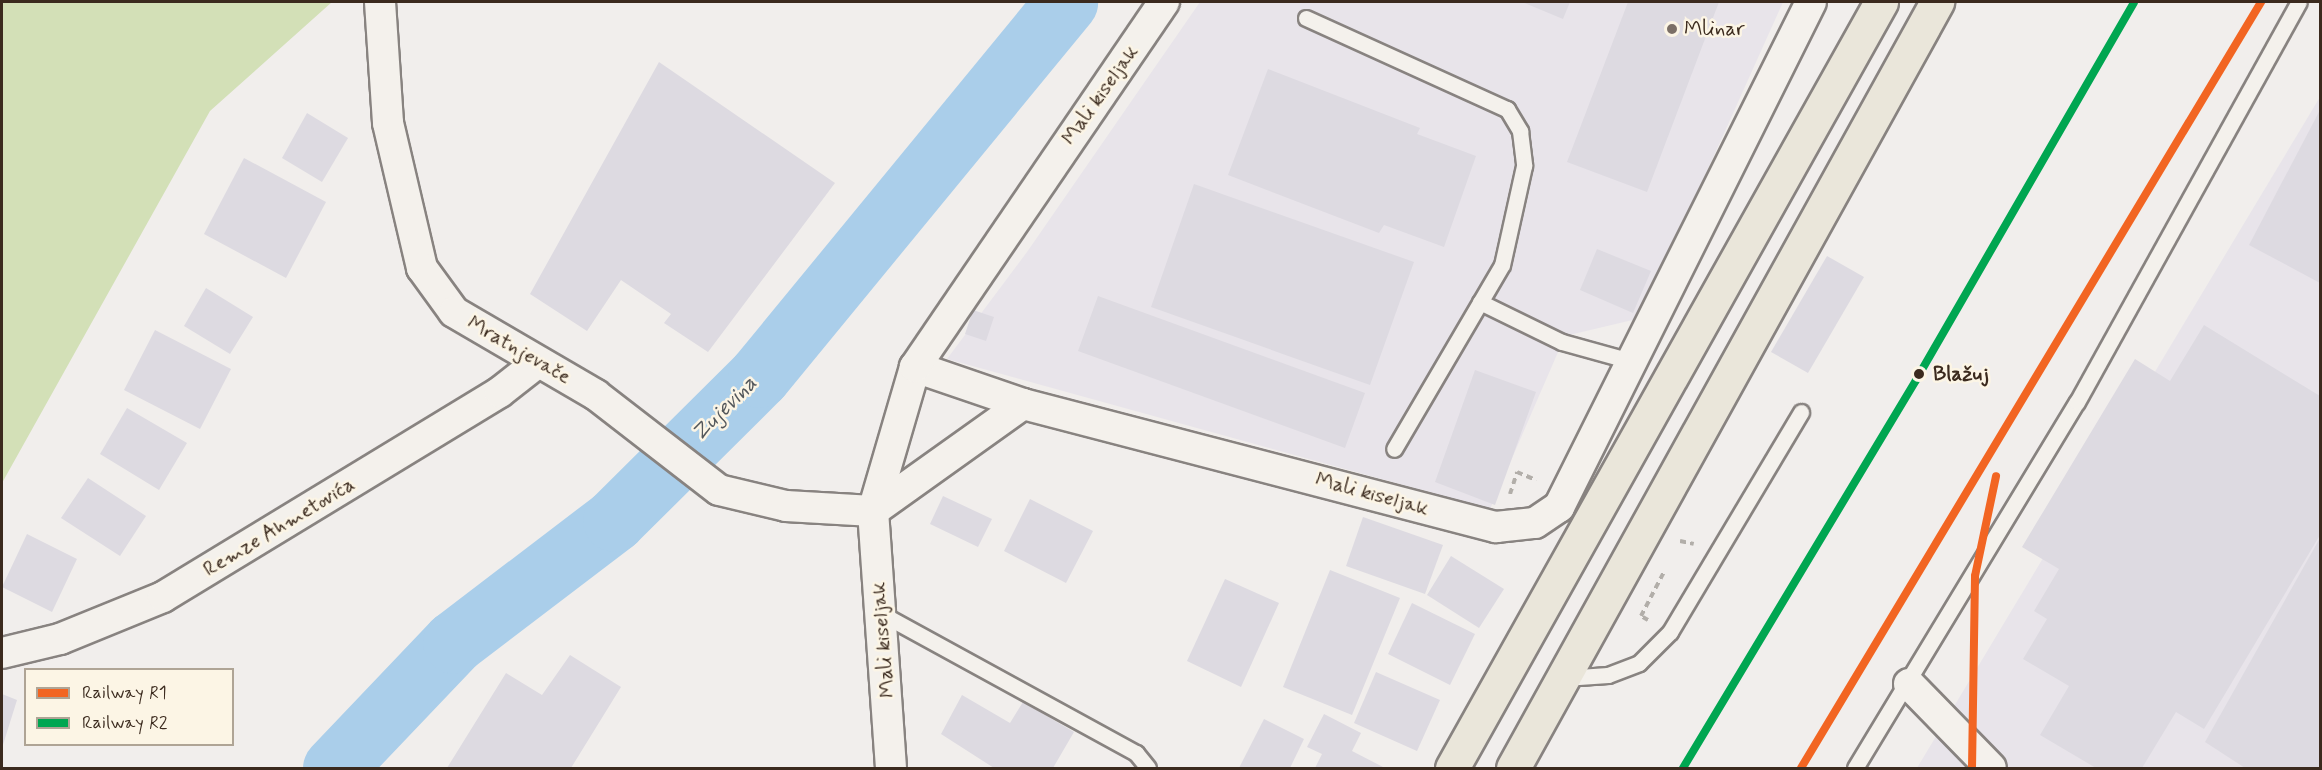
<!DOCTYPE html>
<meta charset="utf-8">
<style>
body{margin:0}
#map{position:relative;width:2322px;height:770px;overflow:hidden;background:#f1eeec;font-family:Mynerve,sans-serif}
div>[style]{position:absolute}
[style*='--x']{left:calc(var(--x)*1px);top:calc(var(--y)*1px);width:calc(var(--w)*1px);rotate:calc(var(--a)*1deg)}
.built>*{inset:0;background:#e8e4ea}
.green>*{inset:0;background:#d3e0b7}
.river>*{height:63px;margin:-31.5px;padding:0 31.5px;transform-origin:31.5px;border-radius:31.5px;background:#aaceea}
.building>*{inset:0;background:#dddae1}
.path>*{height:4px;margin-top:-2px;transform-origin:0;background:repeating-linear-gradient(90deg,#b2aea9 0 6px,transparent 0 10.5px)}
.roads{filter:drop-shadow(2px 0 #888380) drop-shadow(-2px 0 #888380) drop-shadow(0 2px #888380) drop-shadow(0 -2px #888380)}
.service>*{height:15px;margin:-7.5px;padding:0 7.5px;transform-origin:7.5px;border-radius:7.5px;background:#f4f1ec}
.minor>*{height:30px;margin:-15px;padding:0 15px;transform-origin:15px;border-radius:15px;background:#f4f1ec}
.trunk>*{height:33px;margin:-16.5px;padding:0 16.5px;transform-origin:16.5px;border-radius:16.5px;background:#eae6da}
.rail-1>*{height:8px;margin:-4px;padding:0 4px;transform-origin:4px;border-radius:4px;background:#f26522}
.rail-2>*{height:8px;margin:-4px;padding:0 4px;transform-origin:4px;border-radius:4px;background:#00a651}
.dots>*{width:16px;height:16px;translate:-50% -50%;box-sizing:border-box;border:3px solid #fcf5e5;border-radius:50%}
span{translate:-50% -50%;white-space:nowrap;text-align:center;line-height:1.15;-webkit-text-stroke:5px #fcf5e5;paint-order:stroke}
.poi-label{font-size:21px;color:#3b2a1e}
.left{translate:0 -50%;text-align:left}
.street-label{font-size:21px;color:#3b2a1e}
.stop-label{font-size:21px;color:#3b2a1e;font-weight:700}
.water-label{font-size:22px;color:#53575b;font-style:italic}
.frame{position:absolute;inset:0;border:3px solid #3b2a1e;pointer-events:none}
.legend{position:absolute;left:24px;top:668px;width:210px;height:78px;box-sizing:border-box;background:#fcf5e5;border:2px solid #afa495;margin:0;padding:8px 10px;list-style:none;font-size:18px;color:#3b2a1e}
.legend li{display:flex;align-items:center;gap:12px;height:30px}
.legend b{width:30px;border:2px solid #afa495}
</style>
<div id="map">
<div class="built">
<i style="clip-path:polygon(1200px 2px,1783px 2px,1641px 318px,1565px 336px,1490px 509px,947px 359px,1027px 252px)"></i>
<i style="clip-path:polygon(2320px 97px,2320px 768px,1917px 768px)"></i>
</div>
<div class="green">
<i style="clip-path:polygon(2px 2px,332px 2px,210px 111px,2px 483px)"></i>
</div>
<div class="river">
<i style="--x:334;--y:768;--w:174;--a:-46.4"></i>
<i style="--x:454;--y:642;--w:201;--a:-37.3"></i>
<i style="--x:614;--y:520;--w:204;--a:-44.8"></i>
<i style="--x:759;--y:376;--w:484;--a:-50.6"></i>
</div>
<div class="building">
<i style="clip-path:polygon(1522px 2px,1570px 2px,1563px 19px)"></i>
<i style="clip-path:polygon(1628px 2px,1719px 2px,1647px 192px,1567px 162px)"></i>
<i style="clip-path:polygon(659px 62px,835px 183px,708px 352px,664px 323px,671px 314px,621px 280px,587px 331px,530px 294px)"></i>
<i style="clip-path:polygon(1268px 69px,1420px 128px,1417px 134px,1476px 156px,1444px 247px,1384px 225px,1379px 233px,1228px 175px)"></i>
<i style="clip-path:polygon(2320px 110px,2320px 283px,2249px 245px)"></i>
<i style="clip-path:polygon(307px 113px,348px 138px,322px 182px,282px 158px)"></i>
<i style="clip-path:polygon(244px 158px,326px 202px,286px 278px,204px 234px)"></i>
<i style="clip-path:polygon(1194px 184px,1414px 262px,1370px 385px,1151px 307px)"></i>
<i style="clip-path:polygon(1597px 249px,1651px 271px,1633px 313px,1580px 290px)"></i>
<i style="clip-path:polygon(1827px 256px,1864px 277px,1808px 373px,1771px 352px)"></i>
<i style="clip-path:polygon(206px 288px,253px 317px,230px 354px,184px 326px)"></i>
<i style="clip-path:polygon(1098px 296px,1365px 393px,1345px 448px,1078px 351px)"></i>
<i style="clip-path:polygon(973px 310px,994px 317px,986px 341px,965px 334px)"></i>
<i style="clip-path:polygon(2204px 325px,2320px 396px,2320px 535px,2204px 729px,2176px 712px,2142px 768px,2096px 768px,2040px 735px,2069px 686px,2023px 659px,2047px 619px,2034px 611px,2059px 569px,2022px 547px,2135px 359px,2170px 381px)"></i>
<i style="clip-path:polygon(155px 330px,231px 369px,200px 429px,124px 390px)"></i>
<i style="clip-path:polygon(1475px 370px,1536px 392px,1495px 505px,1435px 482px)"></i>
<i style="clip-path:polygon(127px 408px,187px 443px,159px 490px,100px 454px)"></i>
<i style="clip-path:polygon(88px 478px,146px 516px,120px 556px,61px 518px)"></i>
<i style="clip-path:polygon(943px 496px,992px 519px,978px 547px,930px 524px)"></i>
<i style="clip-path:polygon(1030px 499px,1093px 531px,1066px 583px,1004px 551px)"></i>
<i style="clip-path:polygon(1363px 517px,1443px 545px,1425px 594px,1346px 566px)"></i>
<i style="clip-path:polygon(27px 534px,77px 559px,52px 612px,2px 587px)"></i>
<i style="clip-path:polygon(2320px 538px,2320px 768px,2245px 768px,2205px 742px)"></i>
<i style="clip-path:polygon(1451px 556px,1504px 589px,1479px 628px,1427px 595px)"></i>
<i style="clip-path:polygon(1330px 570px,1400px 598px,1352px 715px,1283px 687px)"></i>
<i style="clip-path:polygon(1225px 579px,1279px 603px,1241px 687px,1187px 661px)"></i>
<i style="clip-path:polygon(1412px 603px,1475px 634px,1450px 685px,1388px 654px)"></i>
<i style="clip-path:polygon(570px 655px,621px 687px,571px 768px,447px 768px,506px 673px,542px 695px)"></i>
<i style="clip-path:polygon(1376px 672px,1440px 700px,1417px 751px,1354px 723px)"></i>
<i style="clip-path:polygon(2px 694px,17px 700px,2px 748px)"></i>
<i style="clip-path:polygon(962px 695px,1010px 723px,1023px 702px,1074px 732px,1053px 768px,994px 768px,941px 734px)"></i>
<i style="clip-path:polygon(1324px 714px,1361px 733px,1352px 751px,1385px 768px,1315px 768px,1322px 754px,1307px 747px)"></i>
<i style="clip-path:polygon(1264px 719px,1304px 739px,1290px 768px,1239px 768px)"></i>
</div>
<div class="path">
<i style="--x:1510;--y:494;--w:23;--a:-72"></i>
<i style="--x:1517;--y:472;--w:21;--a:23"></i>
<i style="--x:1680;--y:541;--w:14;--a:12"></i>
<i style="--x:1648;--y:620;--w:8;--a:-150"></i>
<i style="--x:1641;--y:616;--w:50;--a:-62.4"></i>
</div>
<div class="roads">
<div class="service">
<i style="--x:1306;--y:18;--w:221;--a:24.4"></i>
<i style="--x:1507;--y:109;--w:26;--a:59"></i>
<i style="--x:1520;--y:131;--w:35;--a:83"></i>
<i style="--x:1524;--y:166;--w:101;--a:102.5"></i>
<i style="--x:1502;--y:265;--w:213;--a:120.4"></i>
<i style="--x:1480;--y:302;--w:91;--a:26"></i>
<i style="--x:1562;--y:342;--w:75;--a:15.5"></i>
<i style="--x:882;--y:614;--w:290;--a:28.7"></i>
<i style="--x:1136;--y:753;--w:19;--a:51"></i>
<i style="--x:1564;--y:678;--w:44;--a:-3.9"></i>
<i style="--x:1608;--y:675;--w:33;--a:-21"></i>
<i style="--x:1639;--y:663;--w:44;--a:-45"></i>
<i style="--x:1670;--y:632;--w:256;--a:-59.2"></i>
<i style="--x:1855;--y:768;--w:428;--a:-58.8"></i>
<i style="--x:2077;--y:402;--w:457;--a:-61"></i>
</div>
<div class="minor">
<i style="--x:380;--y:2;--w:121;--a:86.2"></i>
<i style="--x:388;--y:123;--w:149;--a:76.8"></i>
<i style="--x:422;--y:268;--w:54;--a:54"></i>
<i style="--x:454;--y:312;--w:164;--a:30.3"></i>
<i style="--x:596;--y:395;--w:155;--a:37.7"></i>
<i style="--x:719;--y:490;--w:69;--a:13.4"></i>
<i style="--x:786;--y:506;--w:87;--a:3.3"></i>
<i style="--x:873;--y:511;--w:184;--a:-35.5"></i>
<i style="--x:915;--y:367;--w:114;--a:18.9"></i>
<i style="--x:1023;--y:404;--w:489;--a:14.6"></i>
<i style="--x:1496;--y:527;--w:39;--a:-6"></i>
<i style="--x:1535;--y:523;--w:29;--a:-34"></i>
<i style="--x:1559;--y:507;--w:564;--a:-63.48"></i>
<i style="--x:2;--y:653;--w:60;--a:-13.6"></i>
<i style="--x:60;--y:639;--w:111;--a:-22.2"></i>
<i style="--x:163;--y:597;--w:394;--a:-31.3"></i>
<i style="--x:500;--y:392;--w:47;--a:-38.1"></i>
<i style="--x:1909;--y:684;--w:117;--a:45.7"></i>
<i style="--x:891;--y:768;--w:258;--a:-94"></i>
<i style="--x:873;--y:511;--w:150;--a:-73.7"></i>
<i style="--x:915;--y:367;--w:442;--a:-55.7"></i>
</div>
<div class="trunk">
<i style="--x:1452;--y:768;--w:878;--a:-60.75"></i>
<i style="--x:1513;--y:768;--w:876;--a:-61.03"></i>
</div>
</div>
<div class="rail-1">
<i style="--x:1801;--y:768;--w:894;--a:-59.01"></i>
<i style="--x:1972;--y:768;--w:192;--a:-89.1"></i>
<i style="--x:1975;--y:576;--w:102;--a:-78.1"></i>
</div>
<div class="rail-2">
<i style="--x:1683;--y:768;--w:453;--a:-59"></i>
<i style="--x:1916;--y:380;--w:436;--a:-60"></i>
</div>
<div class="dots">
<i style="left:1672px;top:29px;background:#7b6f66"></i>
<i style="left:1919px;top:374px;background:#3b2a1e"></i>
</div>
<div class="poi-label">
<span class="left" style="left:1684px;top:29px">Mlinar</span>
</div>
<div class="street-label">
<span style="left:1100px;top:95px;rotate:-55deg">Mali kiseljak</span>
<span style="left:519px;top:350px;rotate:30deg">Mratnjevače</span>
<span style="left:1372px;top:494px;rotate:15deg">Mali kiseljak</span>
<span style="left:279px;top:527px;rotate:-31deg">Remze Ahmetovića</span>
<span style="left:883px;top:640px;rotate:-95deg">Mali kiseljak</span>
</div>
<div class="stop-label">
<span class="left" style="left:1933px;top:374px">Blažuj</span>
</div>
<div class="water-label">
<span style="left:725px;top:409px;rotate:-45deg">Zujevina</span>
</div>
<div class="frame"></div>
<ul class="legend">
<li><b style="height:8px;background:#f26522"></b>Railway R1</li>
<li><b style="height:8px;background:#00a651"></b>Railway R2</li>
</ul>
</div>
